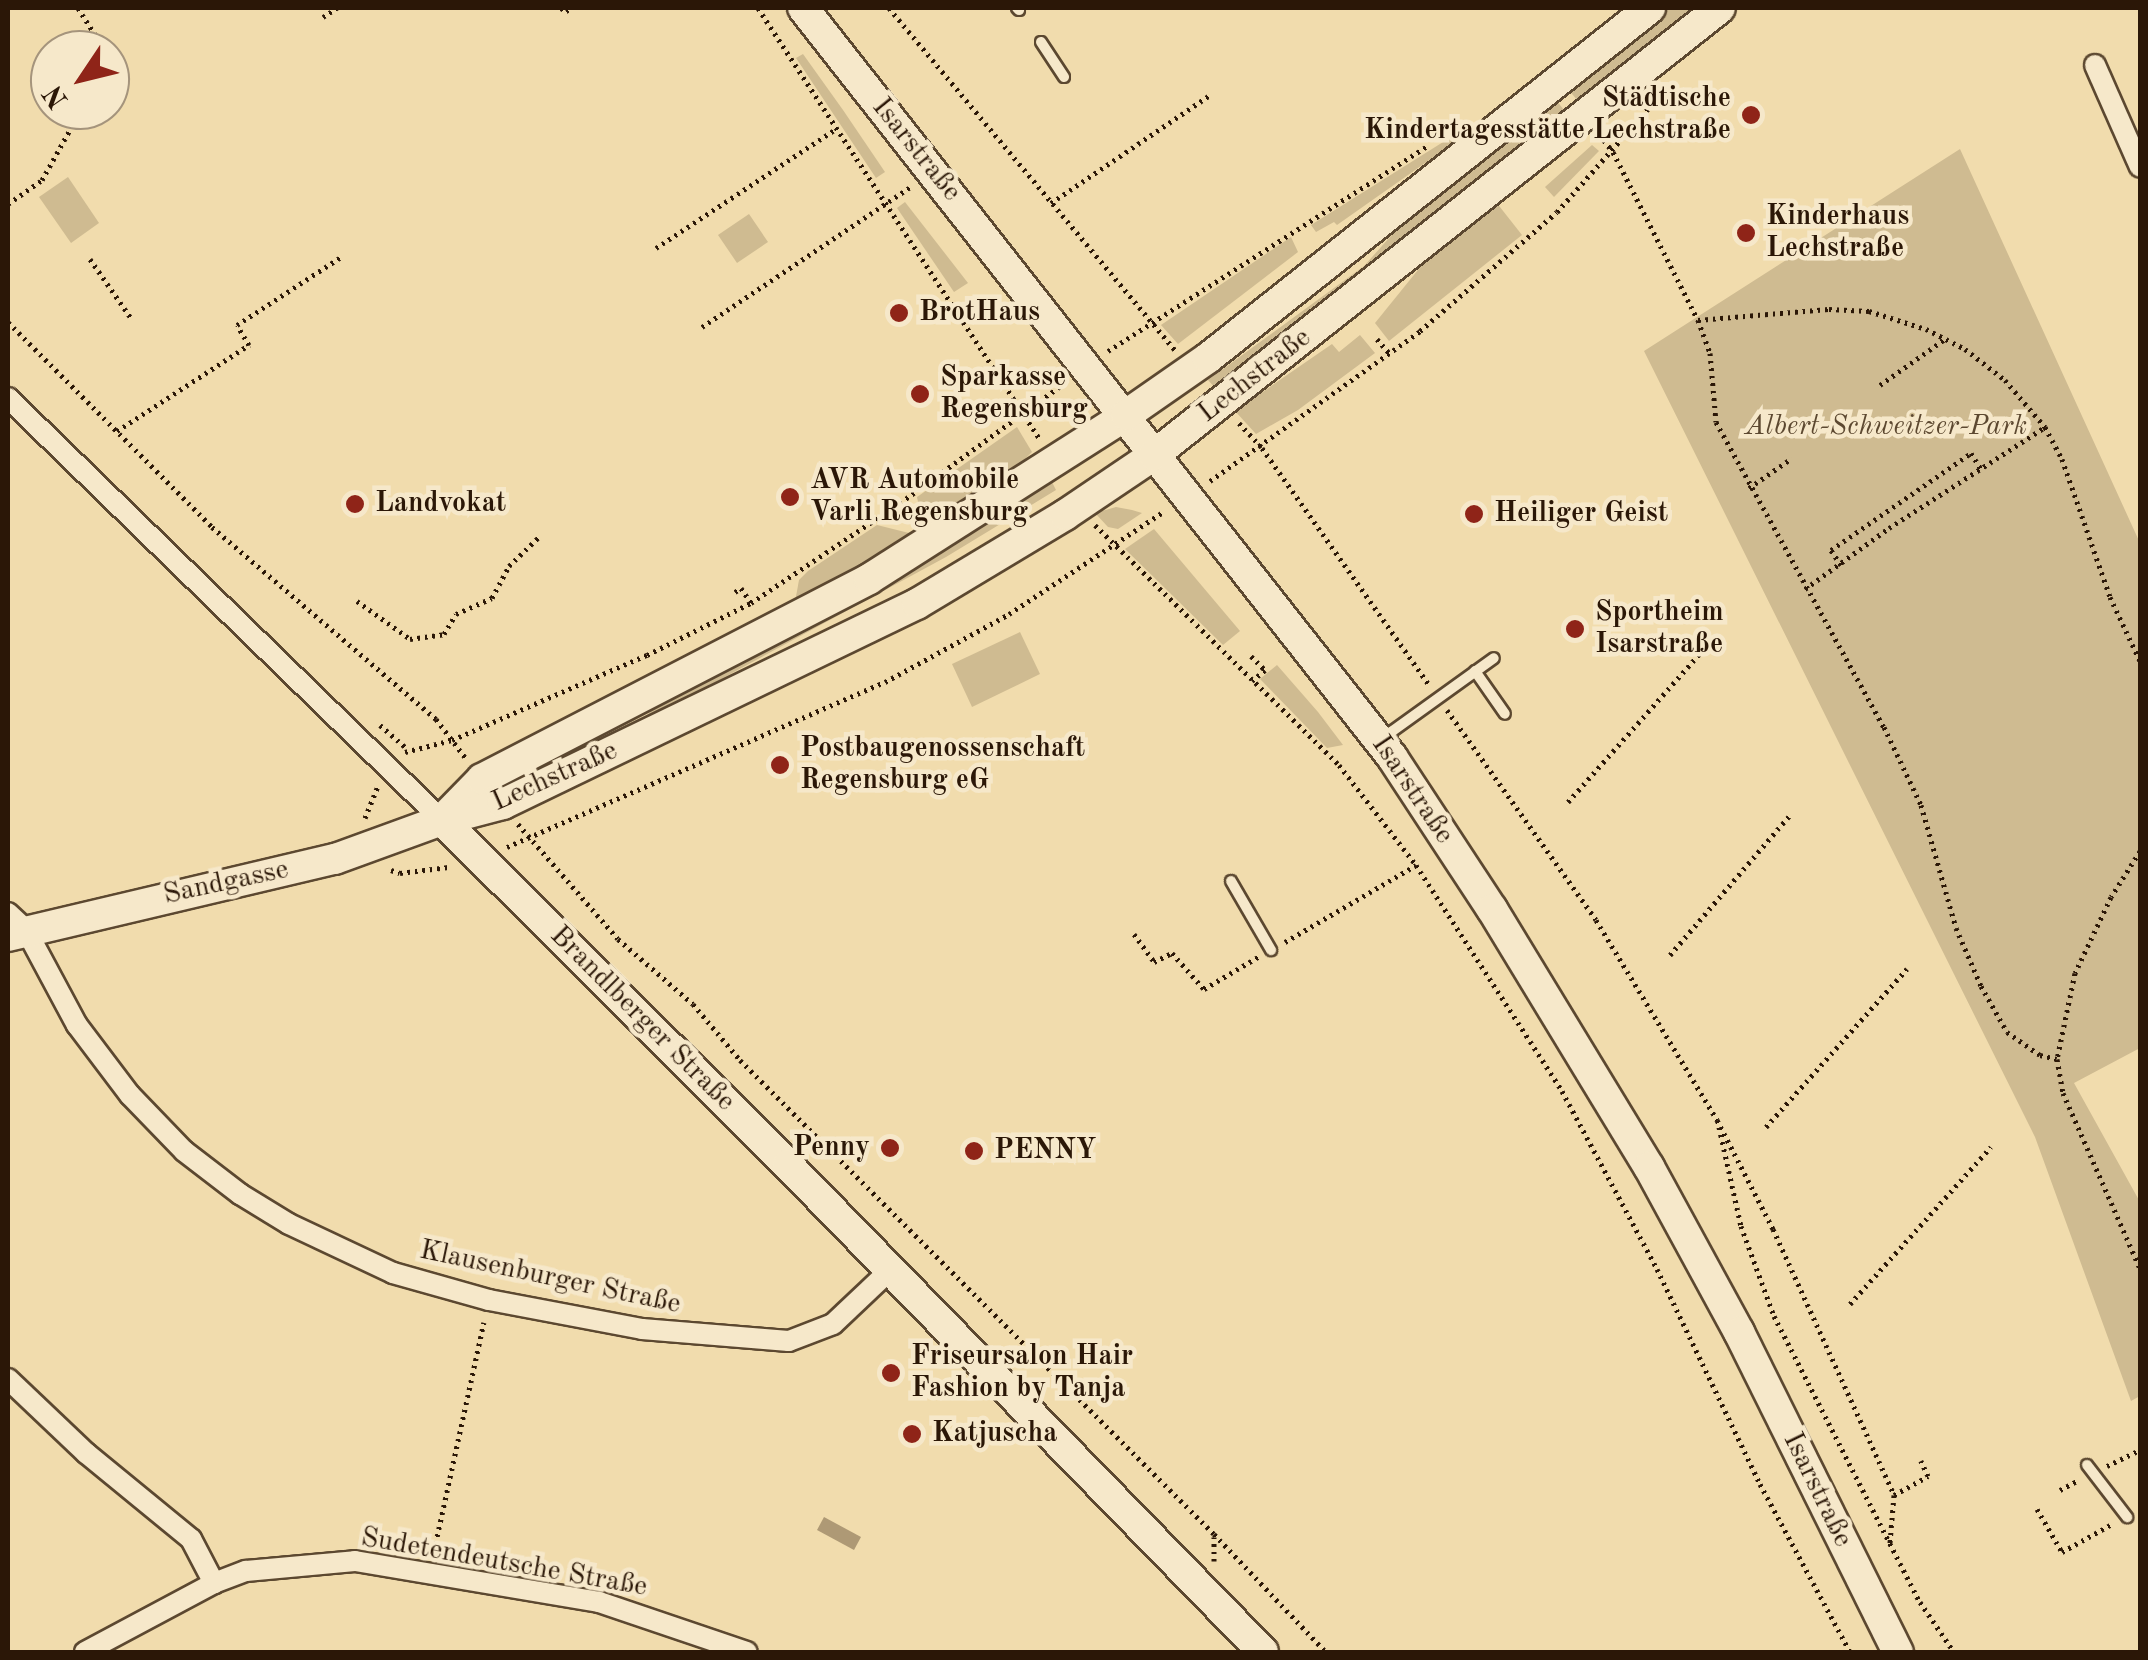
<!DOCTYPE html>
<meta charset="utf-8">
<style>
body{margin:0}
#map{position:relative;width:2148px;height:1660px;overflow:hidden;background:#f1dcad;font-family:"Old Standard TT",serif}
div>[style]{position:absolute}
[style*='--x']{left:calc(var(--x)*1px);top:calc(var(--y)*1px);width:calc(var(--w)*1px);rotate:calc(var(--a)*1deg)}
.green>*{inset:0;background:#cfbb91}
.water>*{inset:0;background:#ae9975}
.path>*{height:5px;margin-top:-2.5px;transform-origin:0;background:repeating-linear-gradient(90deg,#2b1707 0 2.5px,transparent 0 7.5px)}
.roads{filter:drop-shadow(2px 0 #5c4830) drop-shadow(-2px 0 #5c4830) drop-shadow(0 2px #5c4830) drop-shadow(0 -2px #5c4830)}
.lane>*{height:10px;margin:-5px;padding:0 5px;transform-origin:5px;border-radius:5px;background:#f6e8ca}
.street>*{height:20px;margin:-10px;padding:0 10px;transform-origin:10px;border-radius:10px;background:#f6e8ca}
.secondary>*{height:30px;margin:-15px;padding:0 15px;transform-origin:15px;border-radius:15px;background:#f6e8ca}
.dots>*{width:28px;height:28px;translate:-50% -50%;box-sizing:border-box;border:5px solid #f6e8ca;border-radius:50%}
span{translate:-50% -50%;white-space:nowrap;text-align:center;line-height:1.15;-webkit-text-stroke:9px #f6e8ca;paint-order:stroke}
.poi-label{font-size:28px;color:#2b1707;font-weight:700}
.right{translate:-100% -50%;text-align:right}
.left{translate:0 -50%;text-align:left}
.street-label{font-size:28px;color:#2b1707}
.park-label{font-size:28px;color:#5c4830;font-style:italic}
.frame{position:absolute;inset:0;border:10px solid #2b1707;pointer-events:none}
.north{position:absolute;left:30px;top:30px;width:100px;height:100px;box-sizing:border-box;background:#f6e8ca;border:2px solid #a5947c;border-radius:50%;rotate:235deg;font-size:28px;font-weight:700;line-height:40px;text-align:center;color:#2b1707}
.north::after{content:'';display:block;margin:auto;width:35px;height:45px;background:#8f2418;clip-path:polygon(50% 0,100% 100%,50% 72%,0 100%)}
</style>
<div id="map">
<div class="green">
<i style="clip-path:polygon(1669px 8px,1693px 8px,1577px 100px,1568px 89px)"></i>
<i style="clip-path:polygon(803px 54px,843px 110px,885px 172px,876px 178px,796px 58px)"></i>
<i style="clip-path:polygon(1556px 100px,1564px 110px,1216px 389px,1208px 380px,1364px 266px,1399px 227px)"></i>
<i style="clip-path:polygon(1467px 127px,1472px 130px,1337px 225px,1334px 222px,1316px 232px,1311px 225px)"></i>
<i style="clip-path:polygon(1592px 145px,1599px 151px,1554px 197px,1545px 187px)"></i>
<i style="clip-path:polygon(1960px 149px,2140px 543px,2140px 1048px,2074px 1083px,2140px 1202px,2140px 1396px,2131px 1401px,2035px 1137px,1644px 351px)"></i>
<i style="clip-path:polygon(68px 177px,99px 223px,71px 243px,39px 197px)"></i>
<i style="clip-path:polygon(905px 202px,968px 283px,954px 292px,897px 208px)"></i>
<i style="clip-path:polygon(1496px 202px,1522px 235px,1389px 341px,1375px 323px,1426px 260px)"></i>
<i style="clip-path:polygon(749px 214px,768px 242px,737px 263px,718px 235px)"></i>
<i style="clip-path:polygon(1291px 237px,1298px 252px,1178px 344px,1161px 325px)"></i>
<i style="clip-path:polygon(1360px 335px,1375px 353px,1298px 410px,1256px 434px,1235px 411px,1332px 344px,1339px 352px)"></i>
<i style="clip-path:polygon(1017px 427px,1032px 452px,1023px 461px,947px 512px,918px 502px,917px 497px)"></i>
<i style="clip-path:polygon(1051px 480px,1056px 490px,946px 557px,638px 724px,652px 710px,941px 551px)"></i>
<i style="clip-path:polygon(1116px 507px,1132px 510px,1142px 513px,1118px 529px,1108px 527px,1095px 513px)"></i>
<i style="clip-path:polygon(877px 525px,913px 534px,795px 602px,799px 580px,808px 571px)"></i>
<i style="clip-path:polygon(1154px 529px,1240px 631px,1223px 645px,1125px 549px)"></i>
<i style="clip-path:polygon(1020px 632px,1040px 674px,972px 707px,952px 664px)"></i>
<i style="clip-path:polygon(1277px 665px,1318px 712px,1343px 745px,1327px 748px,1260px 679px)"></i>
</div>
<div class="water">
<i style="clip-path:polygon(824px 1517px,861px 1537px,854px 1550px,817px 1530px)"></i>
</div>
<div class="path">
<i style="--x:78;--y:8;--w:50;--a:57.3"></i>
<i style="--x:561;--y:8;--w:6;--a:31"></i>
<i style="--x:566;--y:11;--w:7;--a:-27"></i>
<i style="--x:758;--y:8;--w:517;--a:56.83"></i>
<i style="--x:889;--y:8;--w:447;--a:50.1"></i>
<i style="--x:323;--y:17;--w:17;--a:-33"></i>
<i style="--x:1599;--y:134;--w:23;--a:52"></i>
<i style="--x:1613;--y:152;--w:188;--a:63.2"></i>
<i style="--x:1698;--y:320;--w:131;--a:-4.8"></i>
<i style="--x:1829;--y:309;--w:40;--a:2.9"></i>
<i style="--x:1869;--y:311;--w:60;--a:17.5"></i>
<i style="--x:1926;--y:329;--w:44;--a:27.1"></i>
<i style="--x:1965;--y:349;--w:51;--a:37.8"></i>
<i style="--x:2005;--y:380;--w:62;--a:49.6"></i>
<i style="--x:2045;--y:427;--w:36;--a:62"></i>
<i style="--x:2062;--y:459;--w:146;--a:70.8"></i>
<i style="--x:2110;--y:597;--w:71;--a:64.9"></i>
<i style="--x:1051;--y:203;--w:192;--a:-34.2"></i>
<i style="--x:8;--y:204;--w:42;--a:-35.2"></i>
<i style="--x:42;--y:180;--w:80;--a:-60.9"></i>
<i style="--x:656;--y:248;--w:217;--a:-33.5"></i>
<i style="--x:90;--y:259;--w:72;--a:55.2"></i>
<i style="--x:1698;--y:320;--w:35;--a:70"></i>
<i style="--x:1710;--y:353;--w:69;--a:85"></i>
<i style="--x:1716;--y:422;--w:348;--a:61.2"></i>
<i style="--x:1884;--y:727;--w:86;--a:64.6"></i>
<i style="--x:1921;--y:805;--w:128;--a:74.1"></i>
<i style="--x:1956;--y:928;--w:63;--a:66.7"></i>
<i style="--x:1981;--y:986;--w:53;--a:60.5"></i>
<i style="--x:2007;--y:1032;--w:40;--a:34.9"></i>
<i style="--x:2040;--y:1055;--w:17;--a:13"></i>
<i style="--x:8;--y:322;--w:289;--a:45.1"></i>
<i style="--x:212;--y:527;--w:295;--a:40.6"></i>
<i style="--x:436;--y:719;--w:48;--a:52.7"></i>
<i style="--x:702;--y:327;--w:251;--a:-33.9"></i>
<i style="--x:1377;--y:339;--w:20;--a:49"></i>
<i style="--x:1108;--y:351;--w:379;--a:-32.7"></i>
<i style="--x:1880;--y:385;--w:80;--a:-35.3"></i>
<i style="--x:1239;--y:423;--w:34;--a:47"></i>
<i style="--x:1262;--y:448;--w:290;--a:54.8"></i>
<i style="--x:117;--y:431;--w:158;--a:-33.1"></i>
<i style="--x:249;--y:345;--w:23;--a:-121"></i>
<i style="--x:237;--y:325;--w:124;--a:-33.2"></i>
<i style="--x:1210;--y:481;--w:258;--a:-35.5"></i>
<i style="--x:1420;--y:331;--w:181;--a:-41"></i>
<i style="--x:1557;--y:212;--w:169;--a:-48.6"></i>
<i style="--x:1749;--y:488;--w:52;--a:-34.9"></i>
<i style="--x:1095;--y:525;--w:342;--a:44.5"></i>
<i style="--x:1339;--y:765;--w:126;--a:52.4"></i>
<i style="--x:1416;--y:865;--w:269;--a:57.1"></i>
<i style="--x:1562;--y:1091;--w:202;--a:61.9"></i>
<i style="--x:1657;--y:1269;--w:238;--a:64.4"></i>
<i style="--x:1760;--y:1484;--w:191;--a:61.8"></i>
<i style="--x:1841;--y:565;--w:18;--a:-124"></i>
<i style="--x:1831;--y:550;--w:170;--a:-34.7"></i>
<i style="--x:1971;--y:453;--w:19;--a:58"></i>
<i style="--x:1805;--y:589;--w:104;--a:-36"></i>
<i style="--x:1889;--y:528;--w:186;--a:-32.9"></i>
<i style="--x:735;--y:592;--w:7;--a:-34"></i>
<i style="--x:741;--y:588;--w:18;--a:56"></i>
<i style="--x:357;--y:601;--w:65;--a:35.6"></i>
<i style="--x:410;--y:639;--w:34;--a:-8"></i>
<i style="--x:444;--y:634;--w:23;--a:-59"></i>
<i style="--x:456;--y:614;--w:39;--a:-24"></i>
<i style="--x:492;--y:598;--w:36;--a:-62"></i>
<i style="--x:509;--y:566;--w:43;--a:-44.1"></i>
<i style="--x:1251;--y:656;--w:20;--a:45"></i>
<i style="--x:1265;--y:670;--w:17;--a:140"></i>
<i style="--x:1447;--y:710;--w:257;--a:54.6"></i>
<i style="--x:1596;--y:920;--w:234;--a:58.8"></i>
<i style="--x:1717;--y:1120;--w:123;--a:62.8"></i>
<i style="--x:1773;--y:1229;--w:292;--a:65.5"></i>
<i style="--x:1894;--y:1495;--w:48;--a:94.8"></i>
<i style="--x:380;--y:725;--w:37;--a:41"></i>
<i style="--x:405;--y:752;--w:49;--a:-14.3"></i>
<i style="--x:452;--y:740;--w:213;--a:-23.6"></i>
<i style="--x:647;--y:655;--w:116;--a:-26.6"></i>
<i style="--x:751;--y:603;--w:179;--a:-33.9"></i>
<i style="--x:900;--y:503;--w:202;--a:-36.1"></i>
<i style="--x:1568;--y:802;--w:202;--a:-48.4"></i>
<i style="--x:365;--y:818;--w:35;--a:-68"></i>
<i style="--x:518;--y:824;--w:152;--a:49"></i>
<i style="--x:618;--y:939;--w:99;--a:40.9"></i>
<i style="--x:693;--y:1004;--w:73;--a:50"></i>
<i style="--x:740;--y:1060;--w:670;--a:45"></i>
<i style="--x:1214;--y:1534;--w:163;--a:46.5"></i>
<i style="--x:507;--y:847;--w:412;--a:-23.6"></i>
<i style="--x:885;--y:682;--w:141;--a:-28.7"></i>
<i style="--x:1009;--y:614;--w:185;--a:-33.5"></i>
<i style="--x:2140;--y:851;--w:54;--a:122.2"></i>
<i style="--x:2111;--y:897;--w:84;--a:115.3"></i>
<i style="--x:2075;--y:973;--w:88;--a:101.8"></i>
<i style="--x:2057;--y:1059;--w:35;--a:80"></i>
<i style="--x:2063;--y:1093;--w:191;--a:66.3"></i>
<i style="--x:391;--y:870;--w:9;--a:18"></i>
<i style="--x:400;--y:873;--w:49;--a:-7"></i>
<i style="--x:1134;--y:934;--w:34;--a:54"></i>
<i style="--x:1154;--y:962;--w:20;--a:-27"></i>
<i style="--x:1172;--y:953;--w:48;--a:48.4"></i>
<i style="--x:1204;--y:989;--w:63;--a:-30.7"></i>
<i style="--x:1285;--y:942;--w:152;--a:-30.4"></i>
<i style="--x:1670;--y:955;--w:184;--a:-49.4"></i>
<i style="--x:1719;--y:1127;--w:101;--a:77.5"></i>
<i style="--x:1741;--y:1226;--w:96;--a:69.9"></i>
<i style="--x:1774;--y:1316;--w:321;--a:63"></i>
<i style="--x:1920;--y:1602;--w:60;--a:55.8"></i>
<i style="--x:1766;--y:1127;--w:212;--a:-48.3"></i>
<i style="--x:1850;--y:1304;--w:211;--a:-48.1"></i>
<i style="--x:2107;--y:1466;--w:37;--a:-26"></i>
<i style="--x:2060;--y:1490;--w:21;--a:-28"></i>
<i style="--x:1894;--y:1495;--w:39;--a:-29"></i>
<i style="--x:1928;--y:1476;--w:17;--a:-115"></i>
<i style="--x:2037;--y:1509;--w:50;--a:59.8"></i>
<i style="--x:2062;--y:1552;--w:57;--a:-29.2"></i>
<i style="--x:434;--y:1551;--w:234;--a:-77.7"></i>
<i style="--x:1214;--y:1561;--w:24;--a:-90"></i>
</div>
<div class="roads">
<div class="lane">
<i style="--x:1017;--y:8;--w:3;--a:45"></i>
<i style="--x:1041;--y:42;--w:42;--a:56.7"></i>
<i style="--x:1475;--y:671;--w:52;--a:55.1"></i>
<i style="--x:1380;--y:740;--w:140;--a:-35.7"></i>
<i style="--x:1231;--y:881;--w:80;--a:59.9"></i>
<i style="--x:2087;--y:1465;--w:66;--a:52.4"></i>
</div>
<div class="street">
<i style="--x:2095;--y:65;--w:111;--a:66.2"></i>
<i style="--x:8;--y:398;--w:605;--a:44.2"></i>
<i style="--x:8;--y:913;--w:25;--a:43"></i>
<i style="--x:26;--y:930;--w:108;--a:61.8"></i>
<i style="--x:77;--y:1025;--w:88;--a:52.9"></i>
<i style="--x:130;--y:1095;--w:78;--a:46"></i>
<i style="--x:184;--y:1151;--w:71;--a:37.5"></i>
<i style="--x:240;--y:1194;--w:57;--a:31.5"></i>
<i style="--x:289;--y:1224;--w:115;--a:25.2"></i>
<i style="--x:393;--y:1273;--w:100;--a:15.7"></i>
<i style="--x:489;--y:1300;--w:156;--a:10.7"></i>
<i style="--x:642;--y:1329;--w:147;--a:4.7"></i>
<i style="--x:789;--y:1341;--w:47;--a:-21.1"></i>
<i style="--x:833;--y:1324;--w:77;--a:-43.4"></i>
<i style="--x:8;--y:1379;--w:108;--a:43.5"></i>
<i style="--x:86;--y:1453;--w:136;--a:39.3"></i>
<i style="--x:191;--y:1539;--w:50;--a:62.4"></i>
<i style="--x:85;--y:1652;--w:146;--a:-28.1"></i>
<i style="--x:214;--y:1583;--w:34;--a:-21"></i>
<i style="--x:246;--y:1571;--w:109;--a:-5.2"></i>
<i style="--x:355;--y:1561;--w:247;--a:9.5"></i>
<i style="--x:599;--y:1602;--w:156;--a:18.7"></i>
</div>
<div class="secondary">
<i style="--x:803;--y:8;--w:953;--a:51.82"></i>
<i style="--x:1392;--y:757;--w:182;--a:56.7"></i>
<i style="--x:1492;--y:909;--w:302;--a:58.7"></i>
<i style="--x:1649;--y:1167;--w:188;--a:61.4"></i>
<i style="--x:1739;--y:1332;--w:357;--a:63.6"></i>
<i style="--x:442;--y:820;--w:57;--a:-45.7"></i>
<i style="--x:482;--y:779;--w:436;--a:-27.3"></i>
<i style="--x:869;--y:579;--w:305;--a:-32.5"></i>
<i style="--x:1126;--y:415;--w:100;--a:-34.8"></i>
<i style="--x:1208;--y:358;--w:564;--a:-38.37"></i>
<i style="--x:442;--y:820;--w:489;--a:44.9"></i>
<i style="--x:788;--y:1165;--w:680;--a:45.71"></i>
<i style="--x:8;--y:936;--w:336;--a:-13.3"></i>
<i style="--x:335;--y:859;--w:114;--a:-20"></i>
<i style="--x:442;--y:820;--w:63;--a:-14.7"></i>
<i style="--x:503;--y:804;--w:460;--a:-25.8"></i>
<i style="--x:917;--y:604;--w:173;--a:-31"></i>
<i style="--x:1065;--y:515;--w:107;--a:-34"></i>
<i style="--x:1154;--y:455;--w:721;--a:-38.3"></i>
</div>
</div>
<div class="dots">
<i style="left:1751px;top:115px;background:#8f2418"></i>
<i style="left:1746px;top:233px;background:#8f2418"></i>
<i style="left:899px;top:313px;background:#8f2418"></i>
<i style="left:920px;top:394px;background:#8f2418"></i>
<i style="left:790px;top:497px;background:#8f2418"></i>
<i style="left:355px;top:504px;background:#8f2418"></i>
<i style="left:1474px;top:514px;background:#8f2418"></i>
<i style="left:1575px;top:629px;background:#8f2418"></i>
<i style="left:780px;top:765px;background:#8f2418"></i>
<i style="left:890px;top:1148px;background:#8f2418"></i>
<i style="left:974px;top:1151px;background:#8f2418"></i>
<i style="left:891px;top:1373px;background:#8f2418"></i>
<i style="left:912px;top:1434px;background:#8f2418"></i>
</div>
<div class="poi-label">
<span class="right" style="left:1731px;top:115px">Städtische<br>Kindertagesstätte Lechstraße</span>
<span class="left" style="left:1766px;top:233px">Kinderhaus<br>Lechstraße</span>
<span class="left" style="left:919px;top:313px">BrotHaus</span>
<span class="left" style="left:940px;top:394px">Sparkasse<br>Regensburg</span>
<span class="left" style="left:810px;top:497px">AVR Automobile<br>Varli Regensburg</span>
<span class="left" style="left:375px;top:504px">Landvokat</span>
<span class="left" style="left:1494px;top:514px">Heiliger Geist</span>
<span class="left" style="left:1595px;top:629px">Sportheim<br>Isarstraße</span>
<span class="left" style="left:800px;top:765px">Postbaugenossenschaft<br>Regensburg eG</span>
<span class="right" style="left:870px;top:1148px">Penny</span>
<span class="left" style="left:994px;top:1151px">PENNY</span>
<span class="left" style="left:911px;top:1373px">Friseursalon Hair<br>Fashion by Tanja</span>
<span class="left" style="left:932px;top:1434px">Katjuscha</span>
</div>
<div class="street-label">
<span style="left:916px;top:150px;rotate:51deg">Isarstraße</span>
<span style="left:1255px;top:376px;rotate:-38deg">Lechstraße</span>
<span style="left:555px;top:777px;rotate:-24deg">Lechstraße</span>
<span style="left:1412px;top:790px;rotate:56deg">Isarstraße</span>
<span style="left:226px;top:883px;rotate:-12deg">Sandgasse</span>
<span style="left:642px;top:1019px;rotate:45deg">Brandlberger Straße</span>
<span style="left:550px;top:1278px;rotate:12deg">Klausenburger Straße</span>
<span style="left:1817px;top:1490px;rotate:64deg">Isarstraße</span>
<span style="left:504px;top:1563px;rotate:10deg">Sudetendeutsche Straße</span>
</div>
<div class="park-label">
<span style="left:1886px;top:427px">Albert-Schweitzer-Park</span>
</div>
<div class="frame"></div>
<div class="north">N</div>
</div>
